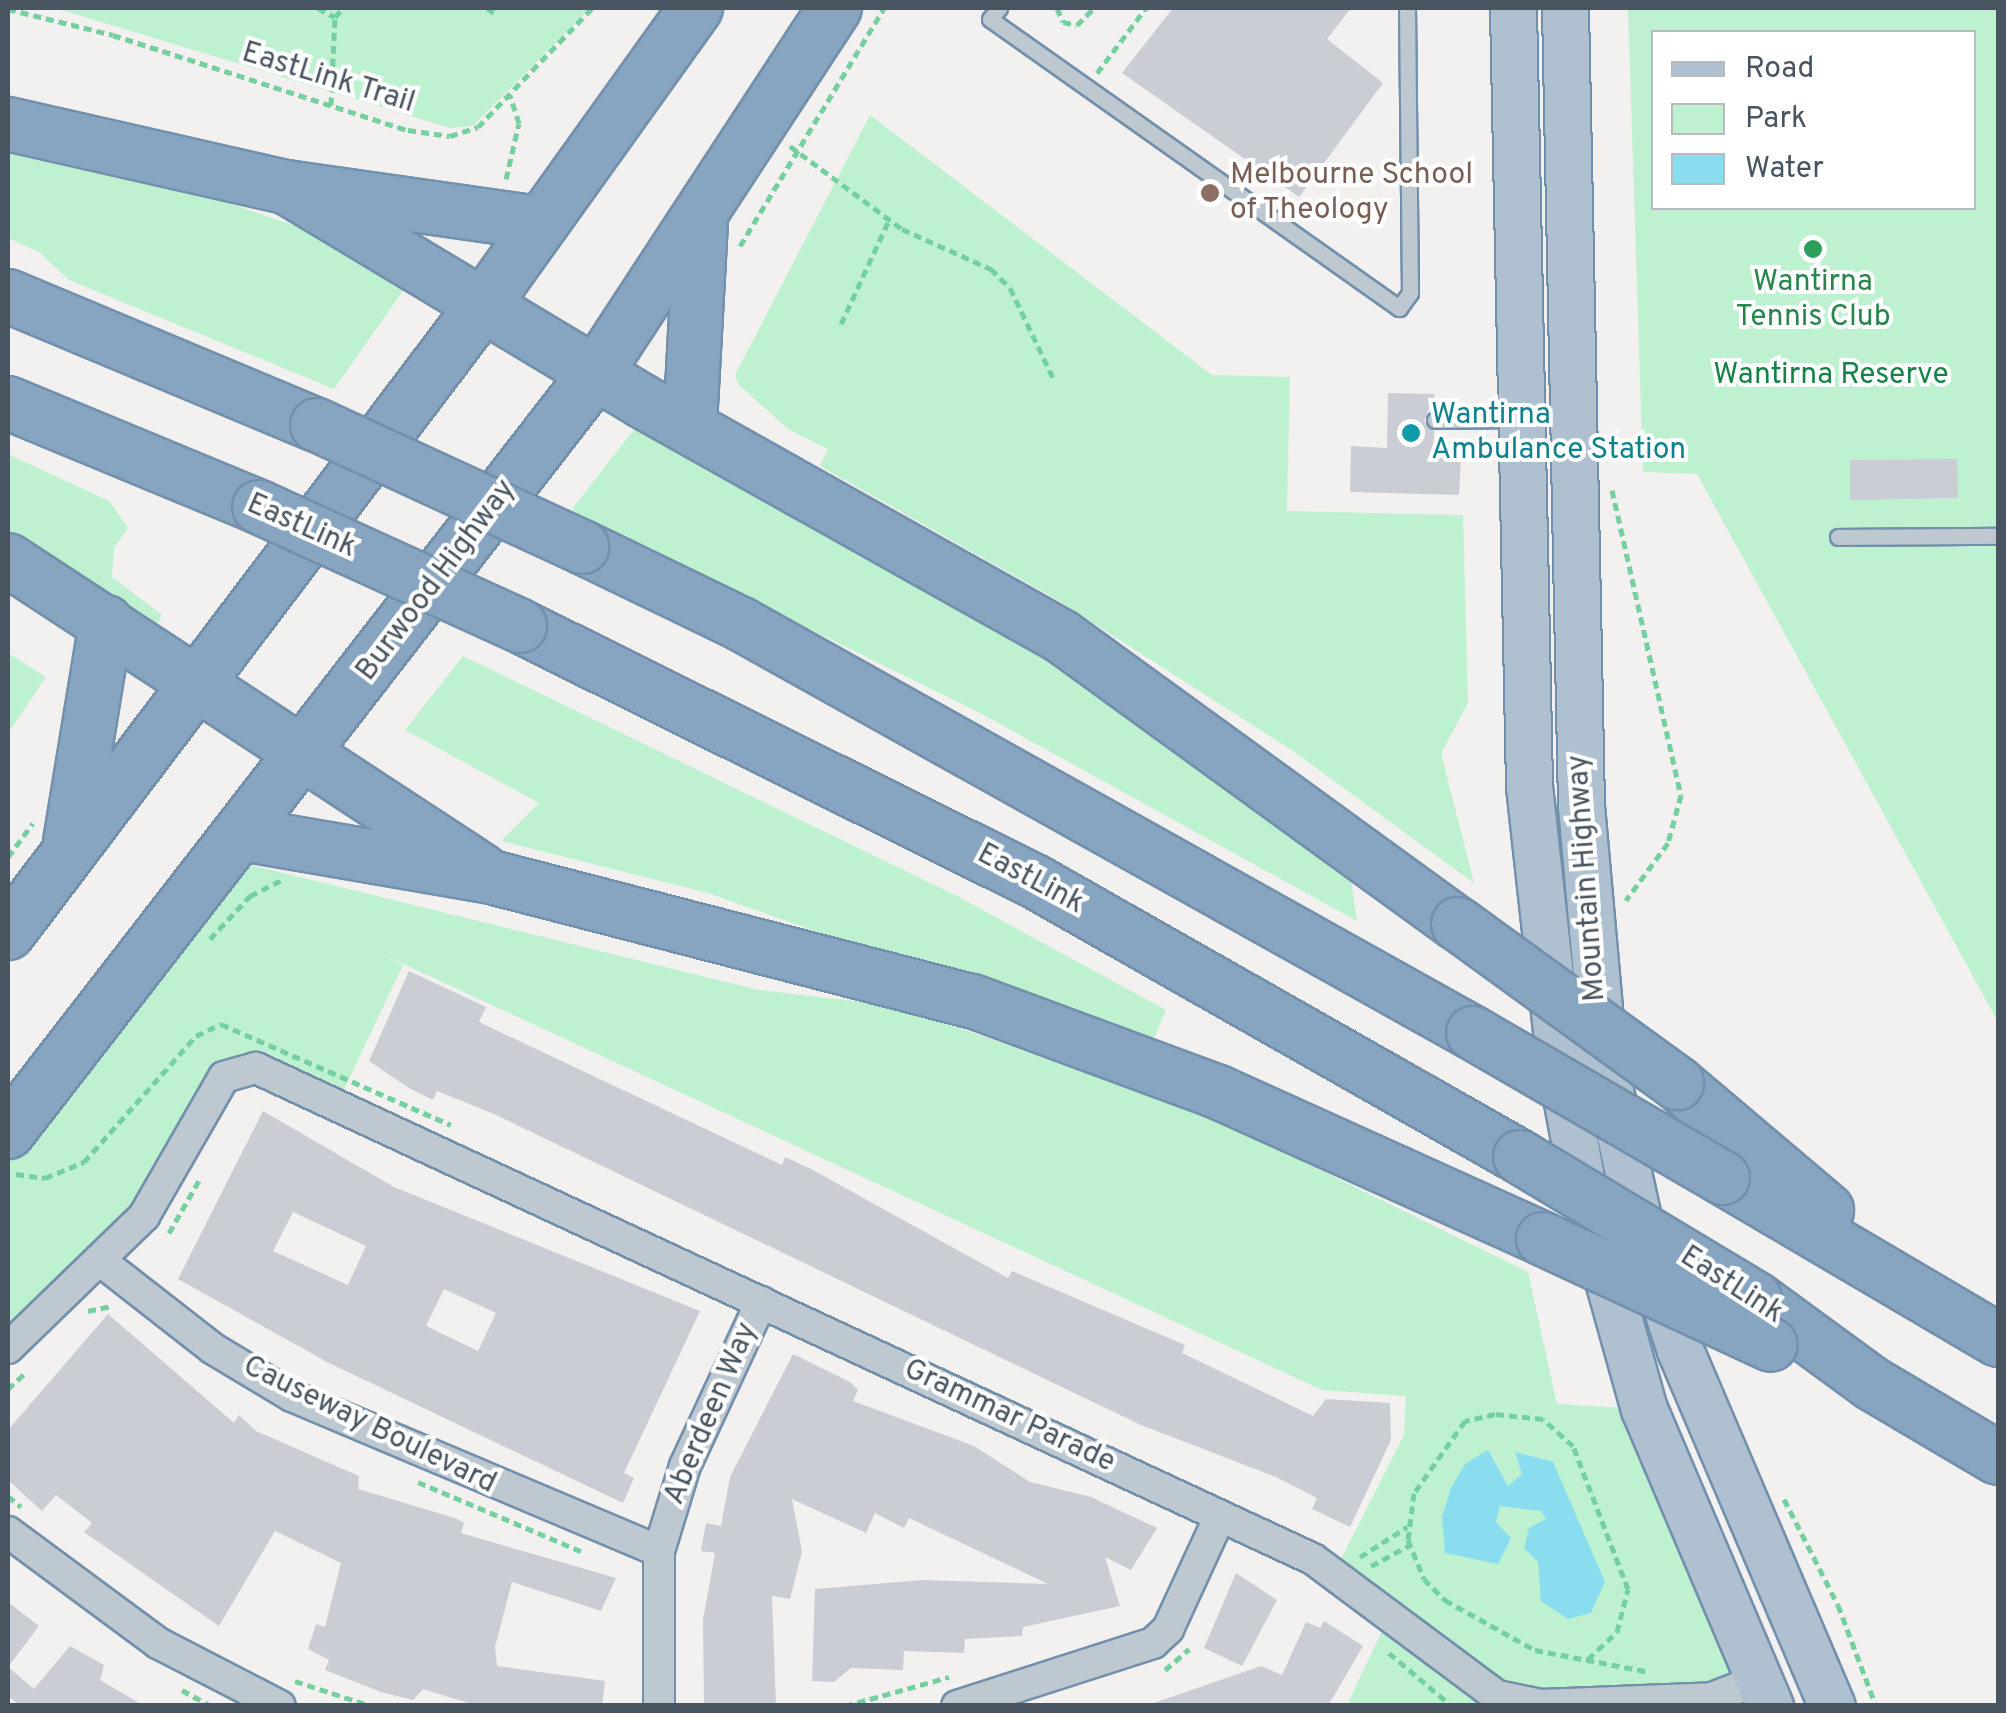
<!DOCTYPE html>
<style>
body{margin:0}
#map{position:relative;width:2006px;height:1713px;overflow:hidden;background:#f3f0f0;font-family:Overpass,sans-serif}
div>[style]{position:absolute}
[style*='--x']{left:calc(var(--x)*1px);top:calc(var(--y)*1px);width:calc(var(--w)*1px);rotate:calc(var(--a)*1deg)}
.green>*{inset:0;background:#bef1d0}
.water>*{inset:0;background:#8addef}
.building>*{inset:0;background:#cacdd3}
.path>*{height:5px;margin-top:-2.5px;transform-origin:0;background:repeating-linear-gradient(90deg,#75d0a0 0 8px,transparent 0 13px)}
.roads{filter:drop-shadow(2px 0 #7290ac) drop-shadow(-2px 0 #7290ac) drop-shadow(0 2px #7290ac) drop-shadow(0 -2px #7290ac)}
.lane>*{height:15px;margin:-7.5px;padding:0 7.5px;transform-origin:7.5px;border-radius:7.5px;background:#bec8d0}
.street>*{height:30px;margin:-15px;padding:0 15px;transform-origin:15px;border-radius:15px;background:#bec8d0}
.primary>*{height:45px;margin:-22.5px;padding:0 22.5px;transform-origin:22.5px;border-radius:22.5px;background:#afc1d0}
.highway>*{height:52px;margin:-26px;padding:0 26px;transform-origin:26px;border-radius:26px;background:#87a5c0}
.bridges{filter:drop-shadow(2px 0 #7290ac) drop-shadow(-2px 0 #7290ac) drop-shadow(0 2px #7290ac) drop-shadow(0 -2px #7290ac)}
.highway-bridge>*{height:52px;margin:-26px;padding:0 26px;transform-origin:26px;border-radius:26px;background:#87a5c0}
.dots>*{width:28px;height:28px;translate:-50% -50%;box-sizing:border-box;border:5px solid #fff;border-radius:50%}
span{translate:-50% -50%;white-space:nowrap;text-align:center;line-height:1.15;-webkit-text-stroke:8px #fff;paint-order:stroke}
.street-label{font-size:30px;color:#48545f}
.education-label{font-size:30px;color:#785e54}
.left{translate:0 -50%;text-align:left}
.leisure-label{font-size:30px;color:#27864d}
.park-label{font-size:30px;color:#158348}
.culture-label{font-size:30px;color:#0d838f}
.frame{position:absolute;inset:0;border:10px solid #48545f;pointer-events:none}
.legend{position:absolute;left:1651px;top:30px;width:325px;height:180px;box-sizing:border-box;background:#fff;border:2px solid #b6bbbf;margin:0;padding:12px 18px;list-style:none;font-size:30px;color:#48545f}
.legend li{display:flex;align-items:center;gap:20px;height:50px}
.legend b{width:50px;border:2px solid #b6bbbf}
</style>
<div id="map">
<div class="green">
<i style="clip-path:polygon(55px 8px,590px 8px,473px 126px,450px 128px)"></i>
<i style="clip-path:polygon(evenodd,1628px 8px,1998px 8px,1998px 1022px,1697px 474px,1643px 472px,1628px 8px,1654px 32px,1974px 32px,1974px 208px,1654px 208px,1654px 32px)"></i>
<i style="clip-path:polygon(870px 115px,1212px 375px,1290px 377px,1287px 511px,1463px 515px,1468px 703px,1441px 753px,1474px 883px,1293px 751px,1054px 598px,820px 466px,828px 449px,788px 429px,738px 384px,735px 375px)"></i>
<i style="clip-path:polygon(8px 144px,217px 199px,354px 246px,412px 278px,334px 389px,69px 280px,39px 252px,8px 238px)"></i>
<i style="clip-path:polygon(643px 418px,934px 577px,1347px 852px,1357px 921px,978px 712px,582px 517px,572px 509px)"></i>
<i style="clip-path:polygon(8px 454px,109px 501px,128px 528px,114px 548px,112px 577px,162px 615px,156px 626px,8px 538px)"></i>
<i style="clip-path:polygon(8px 653px,46px 677px,8px 733px)"></i>
<i style="clip-path:polygon(463px 656px,957px 896px,1166px 1010px,1149px 1050px,708px 893px,501px 841px,539px 803px,405px 730px)"></i>
<i style="clip-path:polygon(223px 858px,759px 990px,895px 1006px,1204px 1113px,1528px 1272px,1557px 1404px,1644px 1409px,1770px 1705px,1347px 1705px,1388px 1618px,1333px 1575px,1404px 1435px,1406px 1396px,1322px 1390px,384px 955px,403px 965px,338px 1102px,244px 1068px,157px 1197px,8px 1348px,8px 1123px)"></i>
</div>
<div class="water">
<i style="clip-path:polygon(1488px 1450px,1508px 1486px,1522px 1474px,1515px 1452px,1553px 1462px,1605px 1582px,1591px 1613px,1568px 1619px,1541px 1601px,1538px 1562px,1524px 1548px,1529px 1528px,1546px 1519px,1541px 1511px,1500px 1506px,1496px 1522px,1511px 1538px,1498px 1564px,1445px 1553px,1442px 1517px,1451px 1488px,1465px 1464px)"></i>
</div>
<div class="building">
<i style="clip-path:polygon(1173px 8px,1351px 8px,1327px 39px,1383px 83px,1299px 197px,1122px 73px)"></i>
<i style="clip-path:polygon(1388px 393px,1435px 394px,1424px 421px,1434px 431px,1433px 458px,1461px 459px,1459px 495px,1350px 492px,1351px 446px,1387px 448px)"></i>
<i style="clip-path:polygon(1957px 459px,1958px 498px,1850px 500px,1850px 460px)"></i>
<i style="clip-path:polygon(409px 971px,486px 1007px,479px 1022px,782px 1165px,785px 1157px,811px 1169px,1008px 1278px,1012px 1271px,1185px 1345px,1182px 1353px,1313px 1416px,1326px 1399px,1390px 1403px,1391px 1440px,1350px 1527px,1312px 1509px,1317px 1498px,1276px 1477px,1141px 1425px,494px 1114px,437px 1091px,433px 1100px,409px 1088px,369px 1061px)"></i>
<i style="clip-path:polygon(evenodd,263px 1111px,394px 1187px,700px 1311px,624px 1473px,634px 1478px,623px 1503px,327px 1362px,178px 1279px,263px 1111px,293px 1212px,366px 1246px,348px 1285px,273px 1251px,293px 1212px,263px 1111px,444px 1289px,496px 1313px,478px 1351px,426px 1326px,444px 1289px)"></i>
<i style="clip-path:polygon(108px 1314px,234px 1423px,239px 1415px,256px 1431px,359px 1476px,358px 1489px,455px 1518px,464px 1523px,461px 1533px,616px 1578px,601px 1611px,512px 1582px,495px 1647px,497px 1666px,605px 1681px,602px 1706px,478px 1706px,423px 1689px,413px 1700px,381px 1692px,325px 1670px,329px 1660px,308px 1649px,316px 1624px,325px 1627px,341px 1563px,275px 1531px,219px 1626px,84px 1532px,92px 1523px,56px 1495px,42px 1511px,8px 1480px,8px 1430px)"></i>
<i style="clip-path:polygon(793px 1354px,850px 1382px,858px 1390px,853px 1401px,974px 1446px,1030px 1482px,1091px 1497px,1157px 1528px,1131px 1570px,1105px 1557px,1120px 1606px,1023px 1627px,1022px 1636px,965px 1639px,964px 1653px,904px 1651px,903px 1670px,851px 1668px,834px 1682px,812px 1681px,815px 1589px,922px 1580px,1048px 1584px,909px 1518px,904px 1528px,875px 1513px,866px 1533px,792px 1499px,802px 1552px,790px 1599px,772px 1596px,776px 1706px,704px 1705px,703px 1620px,715px 1553px,701px 1551px,706px 1523px,721px 1526px,730px 1477px)"></i>
<i style="clip-path:polygon(1236px 1573px,1277px 1600px,1242px 1666px,1204px 1648px)"></i>
<i style="clip-path:polygon(8px 1602px,39px 1626px,8px 1667px)"></i>
<i style="clip-path:polygon(1324px 1621px,1363px 1646px,1328px 1706px,1145px 1706px,1261px 1666px,1282px 1675px,1306px 1622px,1320px 1628px)"></i>
<i style="clip-path:polygon(70px 1646px,104px 1665px,100px 1680px,144px 1706px,20px 1706px,8px 1696px,8px 1667px,34px 1689px)"></i>
</div>
<div class="path">
<i style="--x:318;--y:8;--w:19;--a:28"></i>
<i style="--x:487;--y:8;--w:9;--a:36"></i>
<i style="--x:1057;--y:8;--w:15;--a:67"></i>
<i style="--x:1063;--y:22;--w:14;--a:12"></i>
<i style="--x:1077;--y:25;--w:24;--a:-45"></i>
<i style="--x:8;--y:9;--w:108;--a:13.9"></i>
<i style="--x:113;--y:35;--w:310;--a:17.9"></i>
<i style="--x:408;--y:130;--w:42;--a:8.1"></i>
<i style="--x:450;--y:136;--w:29;--a:-18"></i>
<i style="--x:478;--y:127;--w:165;--a:-46.2"></i>
<i style="--x:1097;--y:73;--w:81;--a:-53"></i>
<i style="--x:331;--y:105;--w:88;--a:-87.4"></i>
<i style="--x:335;--y:17;--w:12;--a:-48"></i>
<i style="--x:790;--y:146;--w:139;--a:36.5"></i>
<i style="--x:902;--y:229;--w:98;--a:24.2"></i>
<i style="--x:991;--y:269;--w:27;--a:45"></i>
<i style="--x:1010;--y:288;--w:104;--a:64.4"></i>
<i style="--x:506;--y:179;--w:57;--a:-76.9"></i>
<i style="--x:519;--y:123;--w:29;--a:-108"></i>
<i style="--x:740;--y:246;--w:278;--a:-58.8"></i>
<i style="--x:841;--y:324;--w:115;--a:-65.2"></i>
<i style="--x:1612;--y:490;--w:313;--a:77.3"></i>
<i style="--x:1681;--y:795;--w:50;--a:105.2"></i>
<i style="--x:1668;--y:843;--w:71;--a:126.4"></i>
<i style="--x:8;--y:857;--w:42;--a:-53.7"></i>
<i style="--x:210;--y:939;--w:59;--a:-47.1"></i>
<i style="--x:250;--y:896;--w:36;--a:-27"></i>
<i style="--x:16;--y:1174;--w:29;--a:8"></i>
<i style="--x:45;--y:1178;--w:42;--a:-22.3"></i>
<i style="--x:84;--y:1162;--w:169;--a:-48.4"></i>
<i style="--x:196;--y:1036;--w:28;--a:-26"></i>
<i style="--x:221;--y:1024;--w:251;--a:23.7"></i>
<i style="--x:169;--y:1233;--w:64;--a:-60.3"></i>
<i style="--x:88;--y:1311;--w:24;--a:-12"></i>
<i style="--x:8;--y:1389;--w:26;--a:-43"></i>
<i style="--x:418;--y:1482;--w:179;--a:23"></i>
<i style="--x:8;--y:1496;--w:17;--a:40"></i>
<i style="--x:1784;--y:1499;--w:119;--a:63"></i>
<i style="--x:1838;--y:1605;--w:108;--a:69.4"></i>
<i style="--x:1360;--y:1557;--w:56;--a:-32.6"></i>
<i style="--x:1371;--y:1566;--w:44;--a:-28.3"></i>
<i style="--x:1389;--y:1653;--w:82;--a:40.1"></i>
<i style="--x:1588;--y:1659;--w:40;--a:-43"></i>
<i style="--x:1617;--y:1632;--w:44;--a:-75.7"></i>
<i style="--x:1628;--y:1589;--w:153;--a:-111"></i>
<i style="--x:1573;--y:1446;--w:40;--a:-138"></i>
<i style="--x:1543;--y:1419;--w:48;--a:-174.1"></i>
<i style="--x:1495;--y:1414;--w:31;--a:167"></i>
<i style="--x:1465;--y:1421;--w:88;--a:125.3"></i>
<i style="--x:1414;--y:1493;--w:47;--a:97.3"></i>
<i style="--x:1408;--y:1540;--w:42;--a:67.7"></i>
<i style="--x:1424;--y:1579;--w:30;--a:45"></i>
<i style="--x:1445;--y:1600;--w:103;--a:29.1"></i>
<i style="--x:1535;--y:1650;--w:117;--a:10.8"></i>
<i style="--x:1165;--y:1670;--w:32;--a:-41"></i>
<i style="--x:295;--y:1681;--w:80;--a:18.2"></i>
<i style="--x:182;--y:1690;--w:33;--a:29"></i>
<i style="--x:845;--y:1706;--w:108;--a:-15.6"></i>
</div>
<div class="roads">
<div class="lane">
<i style="--x:999;--y:8;--w:14;--a:129"></i>
<i style="--x:990;--y:19;--w:501;--a:35.25"></i>
<i style="--x:1399;--y:308;--w:19;--a:-54"></i>
<i style="--x:1410;--y:293;--w:285;--a:-90.6"></i>
<i style="--x:1435;--y:420;--w:81;--a:-0.7"></i>
<i style="--x:1838;--y:537;--w:160;--a:-0.4"></i>
</div>
<div class="street">
<i style="--x:102;--y:1262;--w:140;--a:38"></i>
<i style="--x:212;--y:1348;--w:93;--a:31"></i>
<i style="--x:292;--y:1396;--w:398;--a:22.9"></i>
<i style="--x:8;--y:1348;--w:190;--a:-44.1"></i>
<i style="--x:144;--y:1216;--w:160;--a:-60.1"></i>
<i style="--x:224;--y:1077;--w:33;--a:-16"></i>
<i style="--x:256;--y:1068;--w:1165;--a:24.92"></i>
<i style="--x:1313;--y:1559;--w:229;--a:36.7"></i>
<i style="--x:1497;--y:1696;--w:45;--a:11.6"></i>
<i style="--x:1541;--y:1705;--w:171;--a:-2.3"></i>
<i style="--x:1712;--y:1698;--w:49;--a:-21.4"></i>
<i style="--x:8;--y:1532;--w:187;--a:36.5"></i>
<i style="--x:158;--y:1643;--w:137;--a:27.3"></i>
<i style="--x:659;--y:1706;--w:155;--a:-90"></i>
<i style="--x:659;--y:1551;--w:89;--a:-73"></i>
<i style="--x:685;--y:1466;--w:181;--a:-65.1"></i>
<i style="--x:957;--y:1706;--w:206;--a:-17.8"></i>
<i style="--x:1153;--y:1643;--w:21;--a:-43"></i>
<i style="--x:1168;--y:1629;--w:124;--a:-65.3"></i>
</div>
<div class="primary">
<i style="--x:1513;--y:8;--w:778;--a:88.82"></i>
<i style="--x:1529;--y:786;--w:281;--a:83.7"></i>
<i style="--x:1560;--y:1065;--w:135;--a:79.4"></i>
<i style="--x:1585;--y:1198;--w:219;--a:74.4"></i>
<i style="--x:1644;--y:1409;--w:323;--a:67"></i>
<i style="--x:1565;--y:8;--w:798;--a:88.85"></i>
<i style="--x:1581;--y:806;--w:258;--a:84.9"></i>
<i style="--x:1604;--y:1063;--w:168;--a:77.6"></i>
<i style="--x:1640;--y:1227;--w:129;--a:72"></i>
<i style="--x:1680;--y:1350;--w:387;--a:66.9"></i>
</div>
<div class="highway">
<i style="--x:8;--y:124;--w:285;--a:12.8"></i>
<i style="--x:286;--y:187;--w:257;--a:8.1"></i>
<i style="--x:286;--y:187;--w:415;--a:31"></i>
<i style="--x:642;--y:401;--w:480;--a:29.3"></i>
<i style="--x:1061;--y:636;--w:490;--a:36"></i>
<i style="--x:8;--y:296;--w:335;--a:22.7"></i>
<i style="--x:8;--y:403;--w:272;--a:22.5"></i>
<i style="--x:690;--y:425;--w:203;--a:-86.9"></i>
<i style="--x:582;--y:547;--w:177;--a:25.8"></i>
<i style="--x:741;--y:624;--w:839;--a:29.19"></i>
<i style="--x:8;--y:560;--w:566;--a:33.24"></i>
<i style="--x:520;--y:626;--w:576;--a:26.39"></i>
<i style="--x:1036;--y:882;--w:557;--a:29.6"></i>
<i style="--x:242;--y:834;--w:253;--a:9.8"></i>
<i style="--x:491;--y:877;--w:497;--a:14.5"></i>
<i style="--x:972;--y:1001;--w:262;--a:20.3"></i>
<i style="--x:1218;--y:1092;--w:357;--a:24.3"></i>
<i style="--x:70;--y:842;--w:223;--a:-80.7"></i>
<i style="--x:8;--y:933;--w:789;--a:-52.88"></i>
<i style="--x:484;--y:304;--w:364;--a:-54.4"></i>
<i style="--x:1677;--y:1083;--w:197;--a:40.3"></i>
<i style="--x:8;--y:1132;--w:960;--a:-52.23"></i>
<i style="--x:596;--y:373;--w:436;--a:-56.8"></i>
<i style="--x:1723;--y:1178;--w:319;--a:30.5"></i>
<i style="--x:1755;--y:1298;--w:144;--a:36.2"></i>
<i style="--x:1871;--y:1383;--w:147;--a:30.6"></i>
</div>
</div>
<div class="bridges">
<div class="highway-bridge">
<i style="--x:317;--y:425;--w:292;--a:24.7"></i>
<i style="--x:259;--y:507;--w:287;--a:24.5"></i>
<i style="--x:1458;--y:924;--w:271;--a:36"></i>
<i style="--x:1473;--y:1033;--w:289;--a:30.1"></i>
<i style="--x:1520;--y:1157;--w:274;--a:31"></i>
<i style="--x:1543;--y:1239;--w:251;--a:24.9"></i>
</div>
</div>
<div class="dots">
<i style="left:1210px;top:193px;background:#8d6e63"></i>
<i style="left:1813px;top:249px;background:#2e9e5b"></i>
<i style="left:1411px;top:433px;background:#0f9aa8"></i>
</div>
<div class="street-label">
<span style="left:328px;top:79px;rotate:17deg">EastLink Trail</span>
<span style="left:301px;top:527px;rotate:24deg">EastLink</span>
<span style="left:437px;top:581px;rotate:-53deg">Burwood Highway</span>
<span style="left:1588px;top:878px;rotate:-94deg">Mountain Highway</span>
<span style="left:1030px;top:880px;rotate:28deg">EastLink</span>
<span style="left:1731px;top:1286px;rotate:33deg">EastLink</span>
<span style="left:712px;top:1414px;rotate:-67deg">Aberdeen Way</span>
<span style="left:1009px;top:1417px;rotate:25deg">Grammar Parade</span>
<span style="left:369px;top:1426px;rotate:26deg">Causeway Boulevard</span>
</div>
<div class="education-label">
<span class="left" style="left:1230px;top:193px">Melbourne School<br>of Theology</span>
</div>
<div class="leisure-label">
<span style="left:1813px;top:300px">Wantirna<br>Tennis Club</span>
</div>
<div class="park-label">
<span style="left:1831px;top:376px">Wantirna Reserve</span>
</div>
<div class="culture-label">
<span class="left" style="left:1431px;top:433px">Wantirna<br>Ambulance Station</span>
</div>
<div class="frame"></div>
<ul class="legend">
<li><b style="height:12px;background:#afc1d0"></b>Road</li>
<li><b style="height:28px;background:#bef1d0"></b>Park</li>
<li><b style="height:28px;background:#8addef"></b>Water</li>
</ul>
</div>
